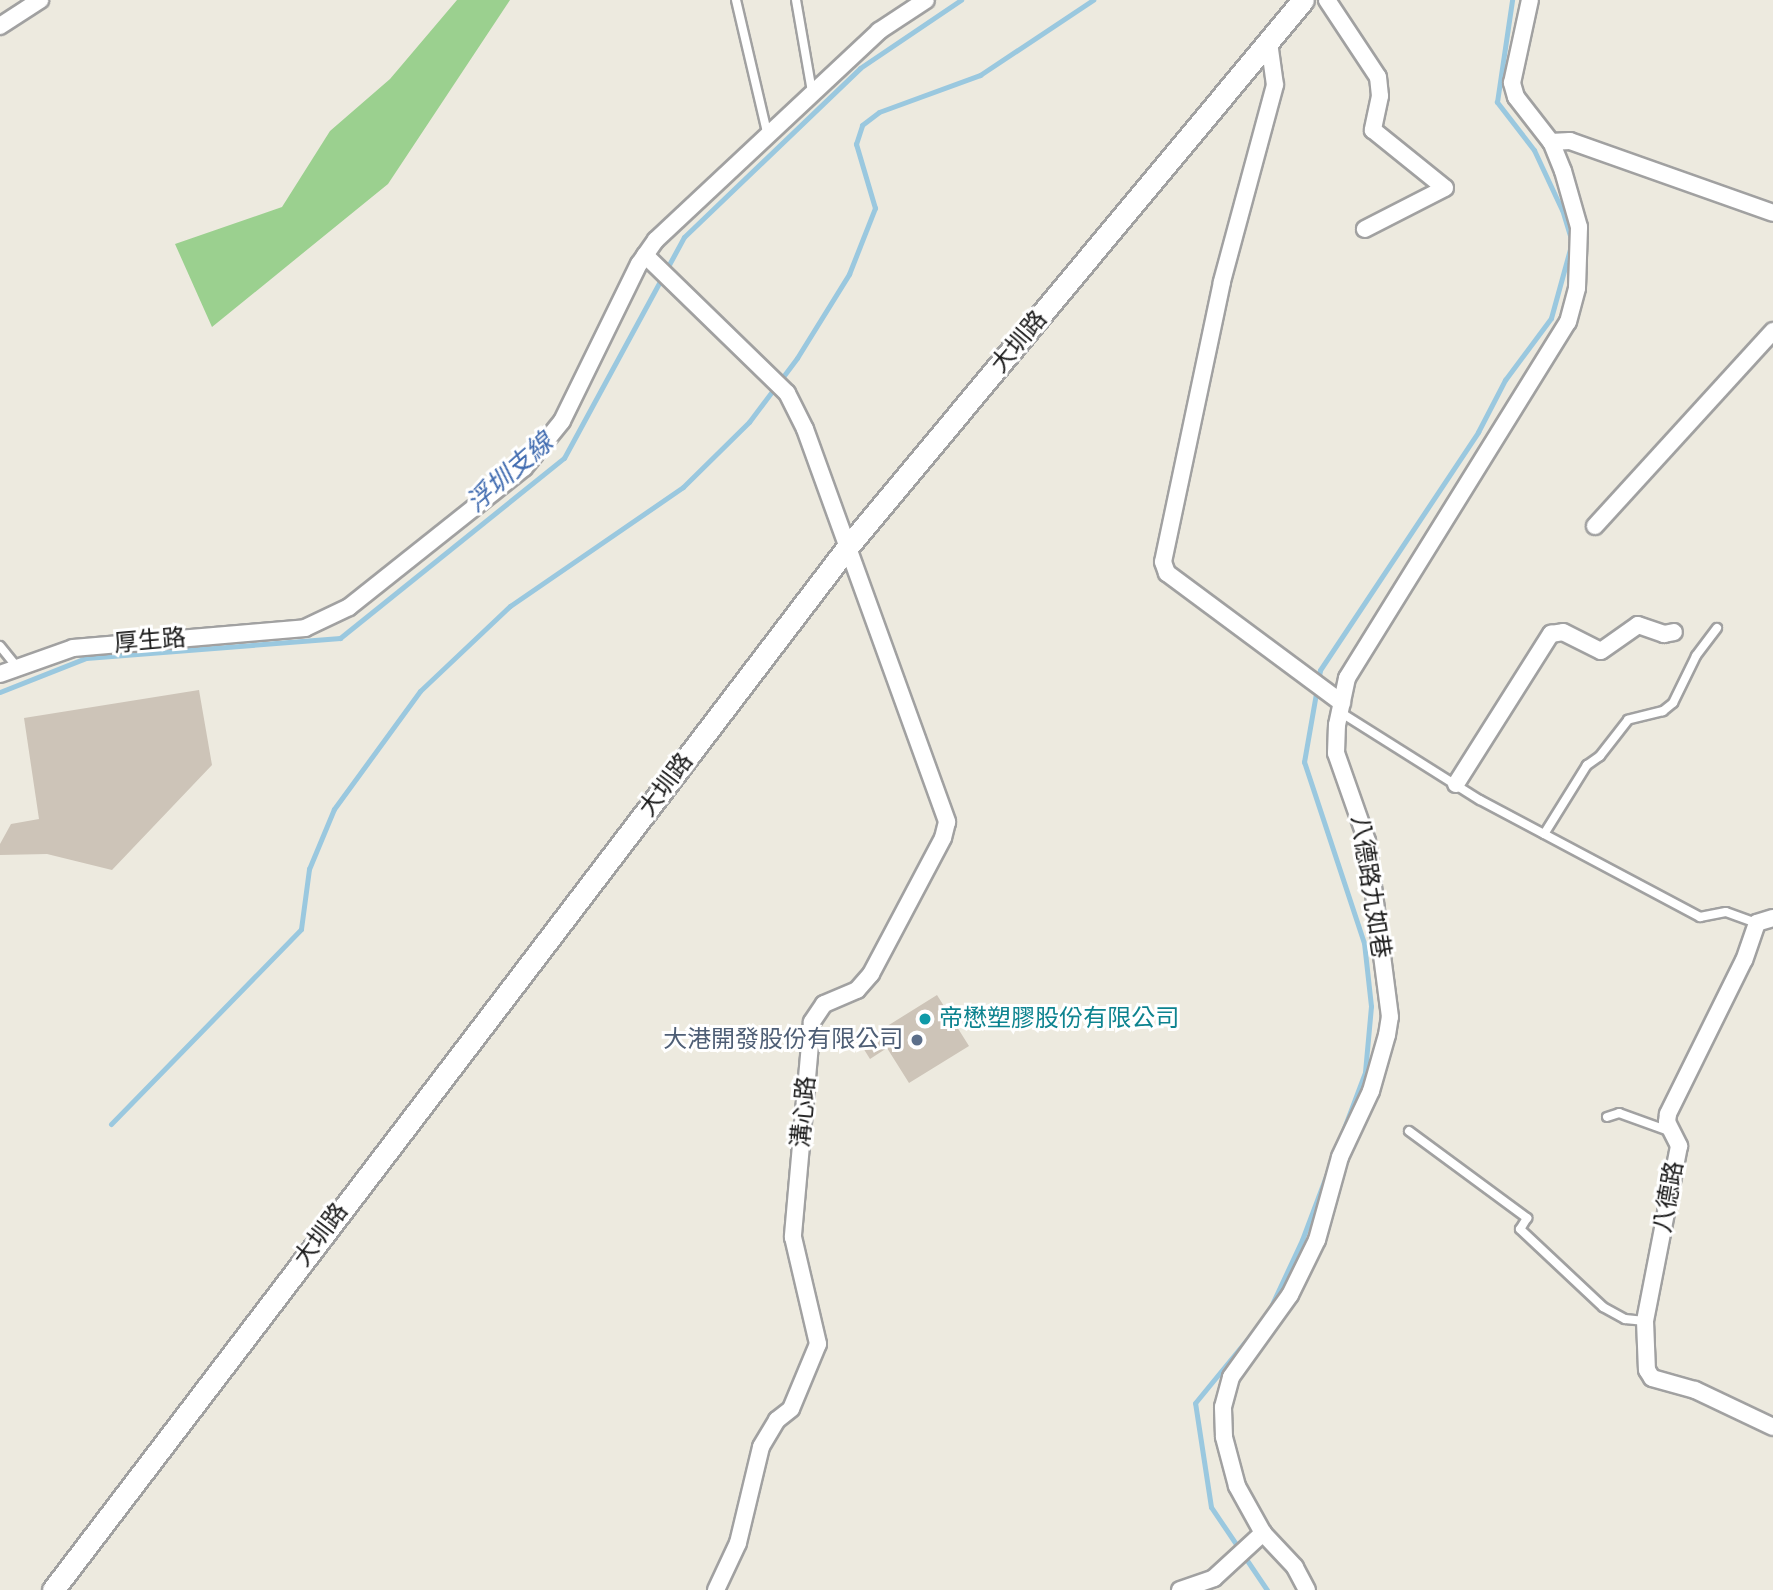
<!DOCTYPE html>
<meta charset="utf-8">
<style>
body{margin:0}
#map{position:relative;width:1773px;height:1590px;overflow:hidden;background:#edeadf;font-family:"Fira Sans Condensed","Noto Sans TC",sans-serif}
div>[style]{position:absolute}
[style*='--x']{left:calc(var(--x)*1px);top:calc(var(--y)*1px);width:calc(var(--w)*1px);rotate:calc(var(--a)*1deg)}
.forest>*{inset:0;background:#9bd08f}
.stream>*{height:5px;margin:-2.5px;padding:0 2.5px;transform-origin:2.5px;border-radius:2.5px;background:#9ac8df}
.building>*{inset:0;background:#cdc4b8}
.roads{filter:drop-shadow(2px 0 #a1a1a1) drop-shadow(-2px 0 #a1a1a1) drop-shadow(0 2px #a1a1a1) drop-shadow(0 -2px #a1a1a1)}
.service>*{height:8px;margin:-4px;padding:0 4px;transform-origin:4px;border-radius:4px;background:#fff}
.minor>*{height:16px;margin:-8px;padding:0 8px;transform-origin:8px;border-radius:8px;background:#fff}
.tertiary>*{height:21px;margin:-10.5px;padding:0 10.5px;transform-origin:10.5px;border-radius:10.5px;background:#fff}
.dots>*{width:19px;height:19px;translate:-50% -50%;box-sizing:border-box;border:4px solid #fff;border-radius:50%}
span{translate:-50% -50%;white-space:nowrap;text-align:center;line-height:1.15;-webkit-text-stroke:6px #fff;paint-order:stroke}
.street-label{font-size:24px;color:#1a1a1a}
.culture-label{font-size:24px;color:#0d838f}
.left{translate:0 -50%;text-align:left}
.service-label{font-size:24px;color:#4e5e75}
.right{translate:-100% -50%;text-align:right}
.water-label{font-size:26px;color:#416cb0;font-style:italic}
</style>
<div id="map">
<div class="forest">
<i style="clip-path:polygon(457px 0,510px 0,388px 184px,212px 327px,175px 244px,282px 207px,330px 131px,390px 79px)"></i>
</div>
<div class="stream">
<i style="--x:0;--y:692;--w:92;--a:-21.6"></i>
<i style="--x:86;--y:658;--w:255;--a:-4.5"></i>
<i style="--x:340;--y:638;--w:287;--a:-38.8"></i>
<i style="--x:564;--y:458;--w:251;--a:-61.5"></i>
<i style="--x:684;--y:237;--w:244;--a:-43.8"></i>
<i style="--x:860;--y:68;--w:122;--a:-34"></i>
<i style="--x:111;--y:1124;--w:272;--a:-45.7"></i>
<i style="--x:301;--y:929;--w:61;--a:-82.4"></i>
<i style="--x:309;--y:869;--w:65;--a:-67.4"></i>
<i style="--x:334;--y:809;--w:146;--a:-53.9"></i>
<i style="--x:420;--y:691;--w:124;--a:-43.4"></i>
<i style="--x:510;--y:606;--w:210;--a:-34.5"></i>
<i style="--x:683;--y:487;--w:93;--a:-44.6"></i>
<i style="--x:749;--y:422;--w:80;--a:-53.1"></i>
<i style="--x:797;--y:358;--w:99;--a:-58.2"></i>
<i style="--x:849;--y:274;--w:71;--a:-68.5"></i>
<i style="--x:875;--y:208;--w:67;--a:-106.5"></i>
<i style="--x:856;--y:144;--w:20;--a:-72"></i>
<i style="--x:862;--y:125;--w:21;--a:-37"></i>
<i style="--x:879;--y:112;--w:108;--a:-20.1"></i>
<i style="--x:980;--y:75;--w:136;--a:-33.6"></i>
<i style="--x:1267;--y:1590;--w:100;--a:-124"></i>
<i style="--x:1211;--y:1507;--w:105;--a:-98.7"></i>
<i style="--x:1195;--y:1403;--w:114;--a:-50.7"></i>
<i style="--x:1267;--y:1315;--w:83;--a:-65"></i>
<i style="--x:1302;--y:1240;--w:179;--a:-69.4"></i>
<i style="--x:1365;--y:1072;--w:66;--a:-84.8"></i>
<i style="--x:1371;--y:1006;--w:63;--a:-96.3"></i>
<i style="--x:1364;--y:943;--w:191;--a:-108.3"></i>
<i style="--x:1304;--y:762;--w:93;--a:-80.1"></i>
<i style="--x:1320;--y:670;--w:286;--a:-56.4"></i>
<i style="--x:1478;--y:432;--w:59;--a:-62.6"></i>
<i style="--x:1505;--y:380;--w:77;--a:-53.4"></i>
<i style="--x:1551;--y:318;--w:79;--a:-74.6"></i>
<i style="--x:1572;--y:242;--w:34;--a:-107"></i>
<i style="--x:1562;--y:210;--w:66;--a:-115"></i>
<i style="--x:1534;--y:150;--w:61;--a:-127.6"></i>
<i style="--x:1497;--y:102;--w:103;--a:-81.6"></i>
</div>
<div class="building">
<i style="clip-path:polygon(199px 690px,212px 765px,112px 870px,47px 854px,0 855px,0 844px,11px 824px,39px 819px,24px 718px)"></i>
<i style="clip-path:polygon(937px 995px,969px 1046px,909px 1083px,887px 1048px,870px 1059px,860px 1043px)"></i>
</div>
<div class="roads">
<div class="service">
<i style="--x:736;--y:0;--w:136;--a:76.8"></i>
<i style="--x:796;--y:0;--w:93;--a:80.1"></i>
<i style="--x:1717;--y:628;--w:35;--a:127"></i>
<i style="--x:1696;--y:656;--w:52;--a:116.1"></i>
<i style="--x:1673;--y:703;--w:13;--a:141"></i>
<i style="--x:1663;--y:711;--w:36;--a:166"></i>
<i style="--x:1628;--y:720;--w:46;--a:127.9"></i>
<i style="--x:1600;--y:756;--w:16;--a:145"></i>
<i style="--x:1587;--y:765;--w:81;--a:121.9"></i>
<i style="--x:1544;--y:834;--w:177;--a:28"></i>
<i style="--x:1700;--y:917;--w:26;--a:-11"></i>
<i style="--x:1726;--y:912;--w:33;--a:20"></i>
<i style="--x:0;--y:646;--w:26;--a:51"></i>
<i style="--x:1340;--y:712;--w:165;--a:32.2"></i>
<i style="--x:1480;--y:800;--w:72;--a:28"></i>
<i style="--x:1607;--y:1117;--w:13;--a:-18"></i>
<i style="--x:1619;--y:1113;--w:53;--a:19.8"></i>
<i style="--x:1409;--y:1131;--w:147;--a:36.4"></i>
<i style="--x:1527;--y:1218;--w:13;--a:122"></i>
<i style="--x:1520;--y:1229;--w:114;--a:43.2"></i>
<i style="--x:1603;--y:1307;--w:25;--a:29"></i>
<i style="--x:1625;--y:1319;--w:20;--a:6"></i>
</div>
<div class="minor">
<i style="--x:1327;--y:0;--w:92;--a:56.5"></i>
<i style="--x:1378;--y:77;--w:19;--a:84"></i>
<i style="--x:1380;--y:96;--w:35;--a:102"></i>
<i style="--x:1373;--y:130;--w:92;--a:38.9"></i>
<i style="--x:1445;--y:188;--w:90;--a:152.9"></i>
<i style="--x:0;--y:26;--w:48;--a:-33"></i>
<i style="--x:1269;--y:42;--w:43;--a:82.1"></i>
<i style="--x:1275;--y:85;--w:204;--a:105.1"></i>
<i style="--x:1222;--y:282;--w:286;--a:101.9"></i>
<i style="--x:1163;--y:562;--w:12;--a:70"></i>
<i style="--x:1167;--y:573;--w:218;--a:36.6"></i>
<i style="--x:1551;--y:142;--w:19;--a:-3"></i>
<i style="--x:1570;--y:141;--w:215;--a:19.5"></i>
<i style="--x:645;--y:255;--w:198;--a:44.2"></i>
<i style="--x:787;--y:393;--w:40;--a:63.4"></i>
<i style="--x:805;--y:429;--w:418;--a:70.1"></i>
<i style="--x:947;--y:822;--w:16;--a:104"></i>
<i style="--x:943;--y:838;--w:154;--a:117.9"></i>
<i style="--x:871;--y:974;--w:21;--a:131"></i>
<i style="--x:857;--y:990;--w:36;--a:157"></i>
<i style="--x:824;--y:1004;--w:22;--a:124"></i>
<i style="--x:812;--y:1022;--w:216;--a:95.1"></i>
<i style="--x:793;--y:1237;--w:110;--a:76.8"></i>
<i style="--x:818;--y:1344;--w:70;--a:112.6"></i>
<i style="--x:791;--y:1409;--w:18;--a:142"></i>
<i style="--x:777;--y:1420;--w:31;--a:121"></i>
<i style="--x:761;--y:1447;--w:99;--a:103.5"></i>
<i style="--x:738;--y:1543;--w:52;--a:115.1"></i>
<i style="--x:1595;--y:526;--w:264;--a:-47.6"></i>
<i style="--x:0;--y:674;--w:77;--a:-19.6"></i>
<i style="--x:73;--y:648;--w:233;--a:-4.9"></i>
<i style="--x:305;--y:628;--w:49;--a:-25.5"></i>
<i style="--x:349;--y:607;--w:223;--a:-38.5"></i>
<i style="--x:524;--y:468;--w:60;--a:-51"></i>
<i style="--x:562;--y:421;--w:175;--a:-63.9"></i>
<i style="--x:639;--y:264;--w:29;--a:-55"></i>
<i style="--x:656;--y:240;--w:306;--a:-43.1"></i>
<i style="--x:879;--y:31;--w:56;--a:-33.4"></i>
<i style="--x:1456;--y:784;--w:178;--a:-57.7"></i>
<i style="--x:1551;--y:634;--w:12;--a:-9"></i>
<i style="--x:1563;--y:632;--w:42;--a:26.6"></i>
<i style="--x:1601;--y:651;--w:45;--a:-35.1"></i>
<i style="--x:1638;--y:625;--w:28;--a:19"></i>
<i style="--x:1664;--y:634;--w:10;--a:-11"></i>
<i style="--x:1773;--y:918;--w:17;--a:163"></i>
<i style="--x:1757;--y:923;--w:39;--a:109"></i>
<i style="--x:1744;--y:960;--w:172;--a:116.3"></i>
<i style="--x:1668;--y:1114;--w:8;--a:97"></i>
<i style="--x:1667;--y:1122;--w:27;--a:63"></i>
<i style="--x:1679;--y:1146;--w:178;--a:101"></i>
<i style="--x:1645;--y:1321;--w:49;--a:87.7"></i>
<i style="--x:1647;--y:1370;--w:9;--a:58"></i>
<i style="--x:1652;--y:1378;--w:45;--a:15.6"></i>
<i style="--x:1695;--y:1390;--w:86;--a:25.4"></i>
<i style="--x:1180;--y:1590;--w:36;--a:-19"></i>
<i style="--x:1214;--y:1578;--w:67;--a:-42.6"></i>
<i style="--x:1307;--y:1590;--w:26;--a:-118"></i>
<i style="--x:1295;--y:1567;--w:47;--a:-133.3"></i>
<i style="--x:1263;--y:1533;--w:54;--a:-119"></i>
<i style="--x:1237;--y:1486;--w:51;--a:-104.9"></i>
<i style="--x:1224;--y:1437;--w:30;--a:-92"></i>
<i style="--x:1223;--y:1407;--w:31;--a:-75"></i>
<i style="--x:1231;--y:1377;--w:101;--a:-54.3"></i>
<i style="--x:1290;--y:1295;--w:61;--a:-63.9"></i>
<i style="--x:1317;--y:1240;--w:86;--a:-74.5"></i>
<i style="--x:1340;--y:1157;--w:73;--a:-64.8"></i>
<i style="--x:1371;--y:1091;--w:58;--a:-74.1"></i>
<i style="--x:1387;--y:1035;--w:18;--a:-81"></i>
<i style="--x:1390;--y:1017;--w:177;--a:-97.4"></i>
<i style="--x:1367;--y:841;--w:93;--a:-109.4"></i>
<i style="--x:1336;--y:753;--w:28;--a:-88"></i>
<i style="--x:1337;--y:725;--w:48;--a:-78"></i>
<i style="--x:1347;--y:678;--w:419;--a:-58.2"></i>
<i style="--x:1568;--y:322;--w:35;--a:-75"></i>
<i style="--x:1577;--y:288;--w:61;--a:-88.1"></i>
<i style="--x:1579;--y:227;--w:58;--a:-105.9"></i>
<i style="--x:1563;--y:171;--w:31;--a:-112"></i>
<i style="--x:1551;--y:142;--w:57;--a:-127.9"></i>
<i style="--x:1516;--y:97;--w:15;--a:-106"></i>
<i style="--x:1512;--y:83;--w:85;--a:-77.8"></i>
</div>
<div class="tertiary">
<i style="--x:53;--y:1590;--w:1309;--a:-52.7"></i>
<i style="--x:846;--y:549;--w:714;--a:-50.23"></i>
</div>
</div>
<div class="dots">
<i style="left:925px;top:1019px;background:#0f9aa8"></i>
<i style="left:917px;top:1040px;background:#5c6f8a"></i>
</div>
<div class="street-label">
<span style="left:1019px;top:342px;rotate:-50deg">大圳路</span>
<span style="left:150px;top:641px;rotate:-5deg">厚生路</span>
<span style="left:666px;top:785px;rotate:-53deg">大圳路</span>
<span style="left:1370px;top:887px;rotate:81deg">八德路九如巷</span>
<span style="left:804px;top:1112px;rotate:-85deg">溝心路</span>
<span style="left:1669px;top:1197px;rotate:-80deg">八德路</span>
<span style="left:321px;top:1235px;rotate:-53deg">大圳路</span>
</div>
<div class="culture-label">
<span class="left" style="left:939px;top:1019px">帝懋塑膠股份有限公司</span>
</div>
<div class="service-label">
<span class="right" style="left:903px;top:1040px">大港開發股份有限公司</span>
</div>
<div class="water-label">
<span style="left:510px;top:473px;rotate:-41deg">浮圳支線</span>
</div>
</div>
